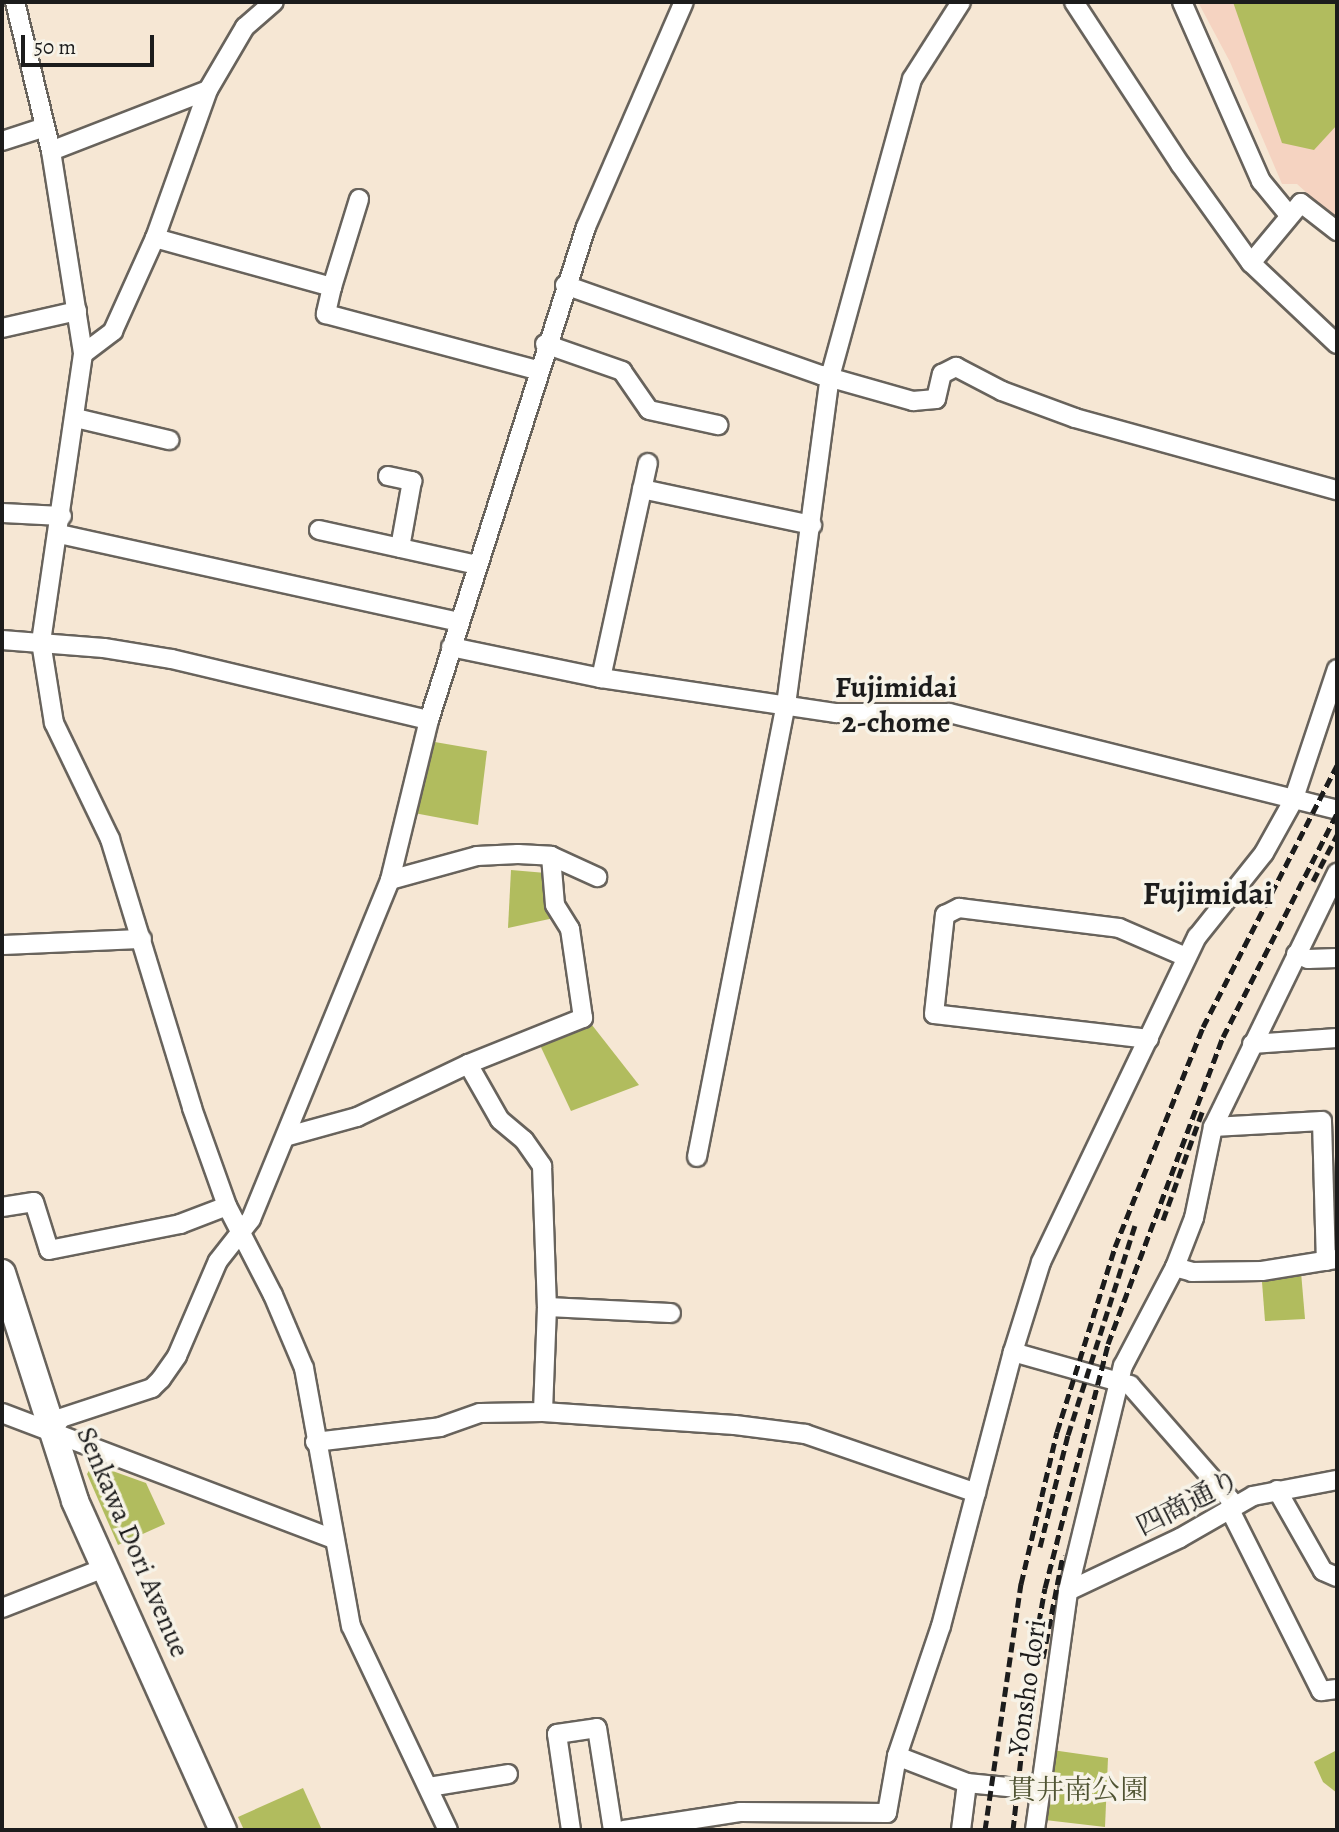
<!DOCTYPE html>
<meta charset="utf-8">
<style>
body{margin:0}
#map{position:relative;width:1339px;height:1832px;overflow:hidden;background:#f6e7d4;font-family:Alegreya,"Noto Serif JP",serif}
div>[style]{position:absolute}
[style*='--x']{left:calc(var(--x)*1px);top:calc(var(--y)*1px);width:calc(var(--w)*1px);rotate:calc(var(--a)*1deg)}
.built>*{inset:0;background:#f5d3c1}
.green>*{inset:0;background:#b1bc5e}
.roads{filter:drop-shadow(2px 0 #68635c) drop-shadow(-2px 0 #68635c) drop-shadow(0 2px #68635c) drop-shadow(0 -2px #68635c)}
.street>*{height:18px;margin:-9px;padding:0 9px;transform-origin:9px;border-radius:9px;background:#fff}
.secondary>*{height:26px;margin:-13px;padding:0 13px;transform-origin:13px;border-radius:13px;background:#fff}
.rail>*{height:5px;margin-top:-2.5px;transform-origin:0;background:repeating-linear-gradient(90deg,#1c1c1c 0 10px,transparent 0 15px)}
span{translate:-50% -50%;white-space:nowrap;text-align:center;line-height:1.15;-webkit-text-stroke:7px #f7f3e8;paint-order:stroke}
.street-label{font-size:28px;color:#1c1c1c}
.park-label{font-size:28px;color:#505433}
.neighbourhood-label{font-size:30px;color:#1c1c1c;font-weight:700}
.quarter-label{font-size:32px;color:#1c1c1c;font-weight:700}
.frame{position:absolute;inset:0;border:4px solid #1c1c1c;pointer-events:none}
.scale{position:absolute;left:21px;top:35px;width:133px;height:32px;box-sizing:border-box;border:4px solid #1c1c1c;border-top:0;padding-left:9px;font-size:21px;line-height:24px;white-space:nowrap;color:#1c1c1c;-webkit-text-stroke:5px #f7f3e8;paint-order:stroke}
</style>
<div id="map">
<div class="built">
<i style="clip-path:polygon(1198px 2px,1337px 2px,1337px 220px,1297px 184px,1282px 184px,1230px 62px)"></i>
</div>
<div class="green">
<i style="clip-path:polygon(1233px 2px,1337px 2px,1337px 125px,1314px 150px,1282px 143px)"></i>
<i style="clip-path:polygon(429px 741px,487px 751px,478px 825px,414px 813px)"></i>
<i style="clip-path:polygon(511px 870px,546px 873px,554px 918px,508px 928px)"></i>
<i style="clip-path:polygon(592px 1025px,639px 1085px,571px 1111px,539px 1043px)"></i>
<i style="clip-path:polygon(1301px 1272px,1305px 1319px,1265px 1321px,1262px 1282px,1267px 1276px)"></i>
<i style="clip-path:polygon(93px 1464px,146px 1483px,165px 1524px,118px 1545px,87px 1474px)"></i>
<i style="clip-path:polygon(1052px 1750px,1108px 1758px,1105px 1827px,1045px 1820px)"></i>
<i style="clip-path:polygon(1337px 1750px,1337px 1793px,1323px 1782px,1314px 1762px)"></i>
<i style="clip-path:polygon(303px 1788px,322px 1830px,244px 1830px,238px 1817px)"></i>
</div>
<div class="roads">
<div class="street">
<i style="--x:15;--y:2;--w:153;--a:76.4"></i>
<i style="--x:51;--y:151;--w:206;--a:81"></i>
<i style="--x:83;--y:354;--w:291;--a:98.3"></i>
<i style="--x:41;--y:642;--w:82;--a:80.9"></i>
<i style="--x:54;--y:723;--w:129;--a:64.2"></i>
<i style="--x:110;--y:839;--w:281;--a:73"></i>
<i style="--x:192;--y:1108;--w:104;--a:70.3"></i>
<i style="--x:227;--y:1206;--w:100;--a:62.7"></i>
<i style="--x:273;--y:1295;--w:79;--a:67"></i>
<i style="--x:304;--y:1368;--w:262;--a:79.7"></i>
<i style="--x:351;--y:1626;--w:226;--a:64.6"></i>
<i style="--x:1074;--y:2;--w:194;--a:56.8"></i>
<i style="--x:1180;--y:164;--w:122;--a:54.4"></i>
<i style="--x:1251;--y:263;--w:118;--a:43.3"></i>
<i style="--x:1182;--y:2;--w:196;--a:66.2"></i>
<i style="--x:1261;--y:181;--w:44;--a:50.5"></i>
<i style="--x:2;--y:141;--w:45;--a:-18"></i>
<i style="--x:51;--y:151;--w:168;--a:-21.2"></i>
<i style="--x:208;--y:90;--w:73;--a:-59.6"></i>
<i style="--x:245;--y:27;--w:38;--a:-41"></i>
<i style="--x:155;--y:238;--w:184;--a:15.5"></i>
<i style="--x:332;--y:287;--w:92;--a:-72.9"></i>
<i style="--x:1251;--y:263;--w:78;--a:-50.2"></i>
<i style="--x:1301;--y:203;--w:46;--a:37.9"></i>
<i style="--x:565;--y:285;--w:271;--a:19.4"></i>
<i style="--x:821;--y:375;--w:96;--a:15.8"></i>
<i style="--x:913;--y:401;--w:23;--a:-5"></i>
<i style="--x:936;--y:399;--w:26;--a:-77"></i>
<i style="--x:942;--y:374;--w:16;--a:-27"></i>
<i style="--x:956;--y:367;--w:52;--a:27.6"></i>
<i style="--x:1002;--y:391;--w:78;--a:20.3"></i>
<i style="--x:1075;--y:418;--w:272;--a:15.4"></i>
<i style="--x:332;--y:287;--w:28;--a:103"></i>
<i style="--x:326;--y:314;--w:218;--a:14.9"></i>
<i style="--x:2;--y:328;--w:77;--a:-12.8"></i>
<i style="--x:545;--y:344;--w:82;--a:19.3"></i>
<i style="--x:622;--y:371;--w:47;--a:55.3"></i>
<i style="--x:649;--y:410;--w:71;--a:12.3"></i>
<i style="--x:83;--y:354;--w:38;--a:-37"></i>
<i style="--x:113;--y:331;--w:102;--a:-65.7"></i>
<i style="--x:155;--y:238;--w:157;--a:-70.3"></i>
<i style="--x:76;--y:418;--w:96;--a:13.3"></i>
<i style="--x:388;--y:476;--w:25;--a:12"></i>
<i style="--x:412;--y:481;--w:68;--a:100.2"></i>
<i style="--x:642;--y:489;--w:174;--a:12"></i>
<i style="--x:2;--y:513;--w:60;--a:2.9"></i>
<i style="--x:319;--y:530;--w:162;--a:12.5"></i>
<i style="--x:59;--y:534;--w:410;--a:12.4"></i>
<i style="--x:2;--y:640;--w:102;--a:4.5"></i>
<i style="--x:104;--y:648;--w:69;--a:9.2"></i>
<i style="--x:172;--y:659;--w:264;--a:13.4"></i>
<i style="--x:451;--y:647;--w:153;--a:11.7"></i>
<i style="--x:601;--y:678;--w:238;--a:8.5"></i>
<i style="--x:836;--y:713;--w:113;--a:0"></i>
<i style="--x:949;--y:713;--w:400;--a:14"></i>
<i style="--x:601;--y:678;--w:220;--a:-77.7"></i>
<i style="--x:390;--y:880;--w:90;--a:-15.4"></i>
<i style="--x:477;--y:856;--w:41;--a:-2.8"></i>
<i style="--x:518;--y:854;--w:33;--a:3"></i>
<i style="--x:551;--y:856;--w:51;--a:24.5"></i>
<i style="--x:2;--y:945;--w:140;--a:-2.5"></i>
<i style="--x:1296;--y:954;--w:13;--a:23"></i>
<i style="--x:1308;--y:959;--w:29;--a:-2"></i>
<i style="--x:1149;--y:1039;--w:216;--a:-173.4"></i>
<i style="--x:934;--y:1014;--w:100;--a:-83.7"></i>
<i style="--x:945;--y:915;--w:16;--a:-27"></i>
<i style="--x:959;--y:908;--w:161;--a:7.1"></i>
<i style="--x:1119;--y:928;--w:73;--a:23.4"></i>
<i style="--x:1252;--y:1044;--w:85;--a:-4"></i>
<i style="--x:468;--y:1064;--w:64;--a:60.3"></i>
<i style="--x:500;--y:1120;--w:31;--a:40"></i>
<i style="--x:524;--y:1140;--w:32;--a:55"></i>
<i style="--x:542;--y:1166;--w:141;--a:88"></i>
<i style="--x:547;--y:1307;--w:105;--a:92.2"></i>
<i style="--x:1213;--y:1127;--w:109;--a:-3.2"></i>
<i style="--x:1322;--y:1121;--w:140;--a:88.4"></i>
<i style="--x:288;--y:1136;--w:72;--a:-15.4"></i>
<i style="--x:357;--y:1117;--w:123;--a:-25.5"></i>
<i style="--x:468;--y:1064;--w:124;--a:-21.8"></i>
<i style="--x:583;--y:1018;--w:90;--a:-98.3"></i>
<i style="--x:570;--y:929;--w:28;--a:-122"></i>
<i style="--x:555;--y:905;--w:49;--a:-94.7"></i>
<i style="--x:697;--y:1157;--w:461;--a:-78.9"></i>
<i style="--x:786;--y:705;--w:331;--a:-82.4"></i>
<i style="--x:830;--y:377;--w:309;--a:-74.6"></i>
<i style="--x:912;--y:79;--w:91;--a:-57.5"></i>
<i style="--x:2;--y:1207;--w:32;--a:-9"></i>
<i style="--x:34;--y:1202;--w:50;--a:72.6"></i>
<i style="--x:49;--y:1250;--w:134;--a:-11.2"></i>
<i style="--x:180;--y:1224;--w:50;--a:-21"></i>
<i style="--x:1175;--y:1267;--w:18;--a:16"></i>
<i style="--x:1192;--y:1272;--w:70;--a:-0.8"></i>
<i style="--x:1262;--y:1271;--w:76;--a:-9.1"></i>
<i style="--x:547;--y:1307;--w:124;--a:2.8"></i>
<i style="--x:1013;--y:1352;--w:122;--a:15.8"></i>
<i style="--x:1130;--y:1385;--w:158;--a:48.8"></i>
<i style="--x:2;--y:1413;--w:355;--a:20.8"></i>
<i style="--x:51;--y:1432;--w:17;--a:-54"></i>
<i style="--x:61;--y:1418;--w:96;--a:-18.2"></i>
<i style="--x:152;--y:1388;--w:13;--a:-45"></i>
<i style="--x:161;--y:1379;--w:28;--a:-55"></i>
<i style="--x:177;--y:1356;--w:103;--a:-66.7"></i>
<i style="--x:218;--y:1261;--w:53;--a:-51.8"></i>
<i style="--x:251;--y:1219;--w:366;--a:-67.7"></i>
<i style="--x:390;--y:880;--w:165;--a:-76.3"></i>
<i style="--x:429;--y:720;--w:517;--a:-72.34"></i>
<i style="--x:586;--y:227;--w:245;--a:-66.5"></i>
<i style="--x:315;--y:1442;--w:126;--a:-6.8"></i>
<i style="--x:440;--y:1427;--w:42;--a:-19.3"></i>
<i style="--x:480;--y:1413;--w:63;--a:-0.9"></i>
<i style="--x:543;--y:1412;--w:192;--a:3.9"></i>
<i style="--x:735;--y:1425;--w:71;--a:7.3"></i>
<i style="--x:805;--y:1434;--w:181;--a:19"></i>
<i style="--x:1277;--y:1490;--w:93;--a:60.4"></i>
<i style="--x:1323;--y:1571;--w:15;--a:23"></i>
<i style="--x:1229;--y:1508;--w:205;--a:63.3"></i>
<i style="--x:1321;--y:1691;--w:16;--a:-7"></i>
<i style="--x:1068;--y:1591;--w:124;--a:-25.3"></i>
<i style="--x:1180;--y:1538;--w:84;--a:-29.9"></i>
<i style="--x:1253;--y:1496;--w:86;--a:-10.8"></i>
<i style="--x:2;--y:1608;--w:110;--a:-21.4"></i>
<i style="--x:897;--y:1756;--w:75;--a:21.1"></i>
<i style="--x:967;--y:1783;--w:71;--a:5.6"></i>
<i style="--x:429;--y:1787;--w:80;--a:-9.3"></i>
<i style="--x:571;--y:1830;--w:97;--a:-98.3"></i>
<i style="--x:557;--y:1734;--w:40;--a:-8.5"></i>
<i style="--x:597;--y:1728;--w:103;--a:81.1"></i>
<i style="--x:624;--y:1830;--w:117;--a:-8.8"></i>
<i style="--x:740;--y:1812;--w:147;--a:0.4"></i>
<i style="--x:887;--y:1813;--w:58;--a:-80"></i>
<i style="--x:897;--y:1756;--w:137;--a:-71.3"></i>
<i style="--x:941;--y:1626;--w:283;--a:-75.3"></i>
<i style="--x:1013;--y:1352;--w:94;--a:-72.7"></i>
<i style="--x:1041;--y:1262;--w:361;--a:-64.4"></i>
<i style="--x:1197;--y:937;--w:107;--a:-51.4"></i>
<i style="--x:1264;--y:853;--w:60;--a:-60.9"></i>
<i style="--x:1293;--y:801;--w:139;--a:-71.6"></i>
<i style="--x:961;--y:1830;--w:47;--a:-82.7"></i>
<i style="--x:1035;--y:1830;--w:241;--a:-82.1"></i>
<i style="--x:1068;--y:1591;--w:232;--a:-76.3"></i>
<i style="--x:1123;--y:1366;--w:112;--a:-62.3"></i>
<i style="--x:1175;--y:1267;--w:53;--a:-68.8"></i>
<i style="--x:1194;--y:1218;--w:93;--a:-78.2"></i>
<i style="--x:1213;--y:1127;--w:283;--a:-64"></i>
</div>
<div class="secondary">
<i style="--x:2;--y:1273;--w:239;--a:72.2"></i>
<i style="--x:75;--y:1501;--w:361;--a:65.8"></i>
</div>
</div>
<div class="rail">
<i style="--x:1313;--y:881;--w:52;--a:-62.4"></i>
<i style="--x:1163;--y:1220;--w:115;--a:-70.1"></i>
<i style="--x:1040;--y:1547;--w:115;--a:-76"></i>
<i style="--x:1068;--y:1435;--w:220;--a:-72.3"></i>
<i style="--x:1043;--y:1658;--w:105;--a:-79"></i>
<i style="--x:985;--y:1830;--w:249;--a:-81.7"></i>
<i style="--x:1021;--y:1584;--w:156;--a:-76.7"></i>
<i style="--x:1057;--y:1432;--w:194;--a:-72.6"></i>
<i style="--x:1115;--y:1247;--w:237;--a:-68.2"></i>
<i style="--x:1203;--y:1027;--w:294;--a:-62.9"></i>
<i style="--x:1013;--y:1830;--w:164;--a:-83.7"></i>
<i style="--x:1031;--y:1667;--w:80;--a:-80"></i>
<i style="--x:1045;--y:1588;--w:252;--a:-75.5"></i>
<i style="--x:1108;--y:1344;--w:328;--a:-69.5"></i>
<i style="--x:1223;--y:1037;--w:251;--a:-63"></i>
</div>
<div class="street-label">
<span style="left:1188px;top:1503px;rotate:-27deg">四商通り</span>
<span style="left:133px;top:1542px;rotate:67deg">Senkawa Dori Avenue</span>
<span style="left:1027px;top:1687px;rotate:-82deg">Yonsho dori</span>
</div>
<div class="park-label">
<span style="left:1078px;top:1790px">貫井南公園</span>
</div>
<div class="neighbourhood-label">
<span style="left:896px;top:704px">Fujimidai<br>2-chome</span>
</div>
<div class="quarter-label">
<span style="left:1208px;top:893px">Fujimidai</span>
</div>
<div class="frame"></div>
<div class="scale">50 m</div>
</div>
